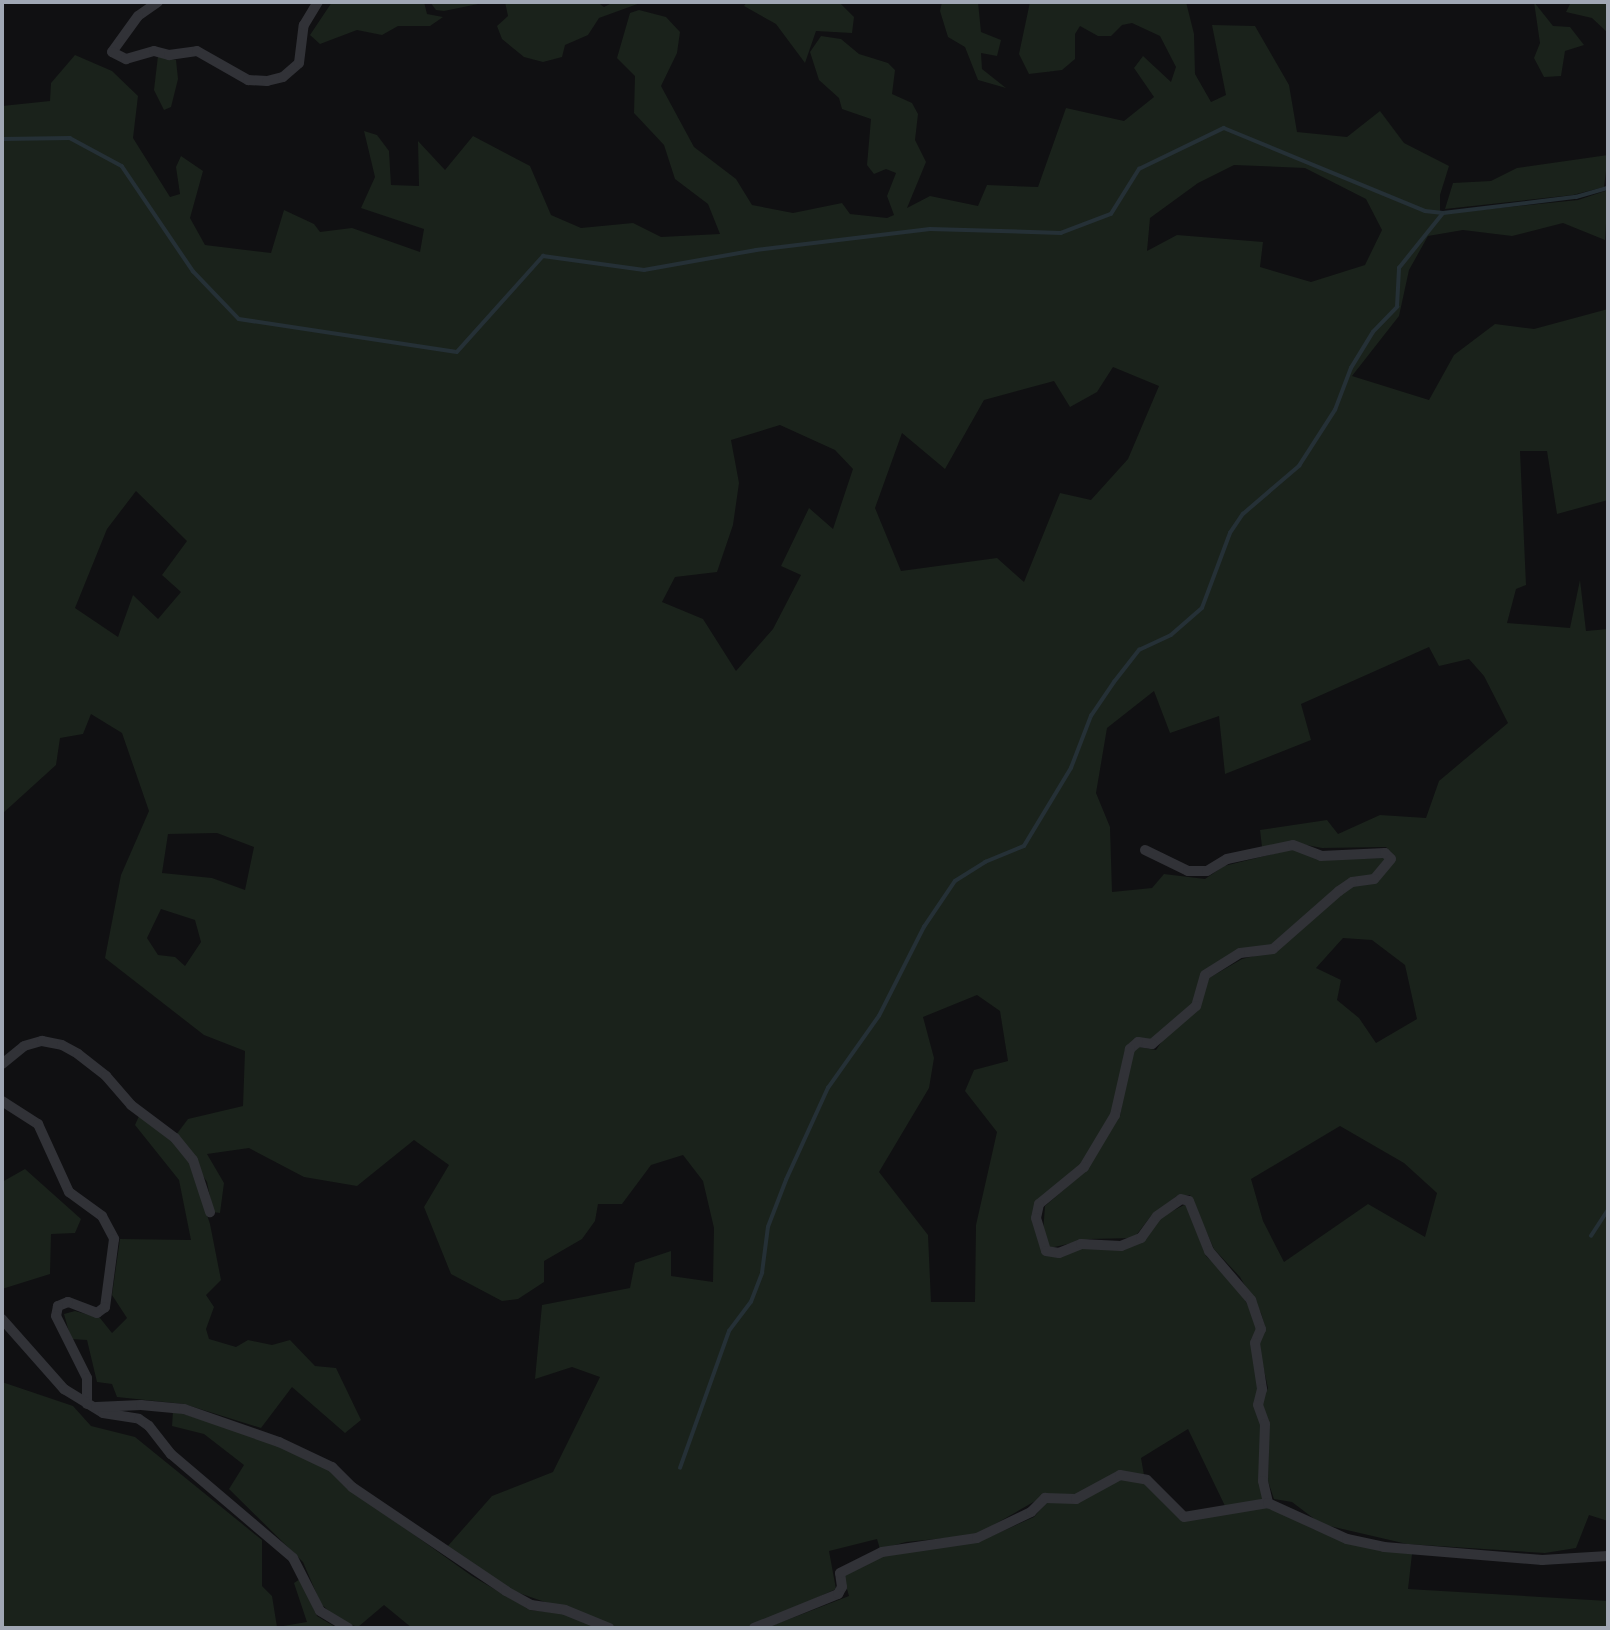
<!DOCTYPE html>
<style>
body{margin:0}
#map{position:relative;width:1610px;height:1630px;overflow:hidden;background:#101012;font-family:"Source Sans 3",sans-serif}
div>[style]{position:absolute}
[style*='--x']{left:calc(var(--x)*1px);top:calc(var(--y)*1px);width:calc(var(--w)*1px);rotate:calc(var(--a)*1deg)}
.green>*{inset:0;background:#1a221b}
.stream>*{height:3.5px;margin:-1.75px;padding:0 1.75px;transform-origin:1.75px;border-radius:1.75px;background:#253036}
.street>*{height:10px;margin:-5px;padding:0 5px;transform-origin:5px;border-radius:5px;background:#313237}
span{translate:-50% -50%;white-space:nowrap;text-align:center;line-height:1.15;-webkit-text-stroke:6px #0b0b0d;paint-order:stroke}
.frame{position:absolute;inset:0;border:4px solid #a0a7b4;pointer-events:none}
</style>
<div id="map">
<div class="green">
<i style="clip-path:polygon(332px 2px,424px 2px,427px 14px,443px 17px,430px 26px,398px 26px,382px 35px,357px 30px,320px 44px,310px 35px)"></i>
<i style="clip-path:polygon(430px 2px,488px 2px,444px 11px,436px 10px)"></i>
<i style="clip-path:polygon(505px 2px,597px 2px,604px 7px,614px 2px,643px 2px,599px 18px,588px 35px,565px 45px,562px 57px,543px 62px,524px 57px,502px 39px,497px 26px,508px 16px)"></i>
<i style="clip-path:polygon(747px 2px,839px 2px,854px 17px,852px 33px,816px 31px,805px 63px,776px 24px,744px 6px)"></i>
<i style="clip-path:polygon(942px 2px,978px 2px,981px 32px,1001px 40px,997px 56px,981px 53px,982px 69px,1006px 88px,978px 80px,965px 47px,948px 37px,940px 11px)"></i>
<i style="clip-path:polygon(evenodd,1030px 2px,1186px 2px,1194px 34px,1195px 74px,1211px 102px,1226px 95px,1212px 25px,1255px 26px,1289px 85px,1297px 132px,1347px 137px,1380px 111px,1404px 143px,1449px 166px,1440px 195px,1440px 214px,1578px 200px,1608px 190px,1605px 240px,1563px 223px,1512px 236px,1463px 230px,1428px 236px,1409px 270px,1399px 316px,1352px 376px,1429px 400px,1454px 355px,1495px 324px,1534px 329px,1608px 309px,1608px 500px,1557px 514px,1547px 451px,1520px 451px,1526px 585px,1516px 589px,1507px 623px,1570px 628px,1580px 580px,1586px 631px,1608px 629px,1608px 1521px,1589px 1515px,1576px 1548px,1545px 1553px,1407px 1544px,1321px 1524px,1292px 1502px,1274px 1499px,1268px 1481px,1269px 1423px,1261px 1402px,1268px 1388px,1258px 1344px,1266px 1330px,1261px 1313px,1240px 1277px,1214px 1249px,1190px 1195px,1178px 1195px,1151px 1216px,1134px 1238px,1090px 1239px,1050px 1248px,1043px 1232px,1045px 1206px,1088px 1169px,1106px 1132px,1120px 1116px,1130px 1055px,1139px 1047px,1156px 1050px,1167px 1034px,1199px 1009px,1209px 978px,1242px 959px,1274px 951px,1341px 892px,1355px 883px,1379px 881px,1394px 856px,1386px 847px,1322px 848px,1291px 842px,1262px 847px,1260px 830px,1327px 820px,1338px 834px,1380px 815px,1426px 818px,1439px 781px,1508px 723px,1484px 676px,1469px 659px,1439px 666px,1429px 647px,1301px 704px,1311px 740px,1225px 774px,1219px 716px,1170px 733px,1154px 691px,1107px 728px,1096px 793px,1110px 827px,1112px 892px,1152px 888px,1164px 874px,1205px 879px,1224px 866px,1293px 849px,1320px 859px,1387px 858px,1373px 876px,1349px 879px,1336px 888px,1270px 947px,1238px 951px,1201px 974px,1192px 1005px,1149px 1041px,1137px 1039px,1126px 1049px,1111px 1115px,1080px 1166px,1036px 1205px,1032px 1221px,1044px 1254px,1059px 1256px,1082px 1246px,1134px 1246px,1161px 1217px,1186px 1204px,1206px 1256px,1235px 1283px,1256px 1319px,1258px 1331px,1251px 1346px,1260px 1390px,1255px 1407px,1262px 1425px,1260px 1481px,1264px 1499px,1225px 1506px,1188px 1429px,1141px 1458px,1144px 1475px,1116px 1472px,1077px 1496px,1044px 1496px,976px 1535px,906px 1542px,880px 1549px,877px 1539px,829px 1551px,836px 1589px,759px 1624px,743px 1628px,620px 1628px,507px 1589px,447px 1547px,492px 1496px,553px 1472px,600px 1377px,572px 1367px,535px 1379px,542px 1305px,630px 1288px,635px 1263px,671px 1251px,671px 1276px,713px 1282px,714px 1228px,703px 1181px,683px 1155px,651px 1165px,622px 1204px,598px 1204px,595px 1221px,582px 1239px,544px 1261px,544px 1282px,518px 1299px,502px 1301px,451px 1274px,424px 1207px,449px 1165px,414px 1140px,357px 1186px,304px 1177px,249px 1148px,207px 1154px,224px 1183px,220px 1213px,213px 1212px,207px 1182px,176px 1135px,188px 1119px,243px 1106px,245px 1051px,204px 1035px,105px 958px,121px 875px,149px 811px,122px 733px,91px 714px,83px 734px,60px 738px,56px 765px,2px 814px,2px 106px,50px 101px,51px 83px,75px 55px,112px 71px,138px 96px,133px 138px,170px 197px,180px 194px,176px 167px,181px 156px,203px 171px,190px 218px,205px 245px,271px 253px,284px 210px,314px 224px,320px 232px,352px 228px,420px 252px,424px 229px,361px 208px,375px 177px,364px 131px,377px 135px,389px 151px,391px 185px,419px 186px,418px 141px,445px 170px,473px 136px,530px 166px,551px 215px,581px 228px,633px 223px,661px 237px,720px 234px,708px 204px,675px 179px,664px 145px,634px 113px,635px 76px,617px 58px,630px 13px,639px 10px,666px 17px,680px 32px,677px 53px,661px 86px,694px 147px,736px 179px,752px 205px,793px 213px,842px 203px,850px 214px,887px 218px,894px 215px,887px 196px,896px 173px,886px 169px,874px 174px,867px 165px,871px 119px,842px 109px,839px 98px,819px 80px,810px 52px,821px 36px,841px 39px,859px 54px,888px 63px,895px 70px,892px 94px,912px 103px,918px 114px,915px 140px,926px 162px,907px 208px,930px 196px,978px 206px,987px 185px,1038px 187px,1066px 108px,1124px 121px,1154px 97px,1134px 68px,1143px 56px,1171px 82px,1176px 67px,1160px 36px,1132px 23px,1122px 25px,1111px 36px,1098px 36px,1080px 26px,1075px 34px,1075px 59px,1062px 70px,1029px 74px,1019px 54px,1030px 2px,1234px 165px,1305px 168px,1366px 199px,1382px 230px,1365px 265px,1311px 282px,1260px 267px,1263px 242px,1177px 235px,1147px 251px,1150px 218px,1198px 183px,1234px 165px,1030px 2px,1113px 367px,1159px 386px,1128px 459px,1091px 500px,1060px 493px,1024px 582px,997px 558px,901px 571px,875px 508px,902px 433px,945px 469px,984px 400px,1054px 381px,1070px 407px,1097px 392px,1113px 367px,1030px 2px,780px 425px,835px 450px,853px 469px,833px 529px,809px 508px,781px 566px,801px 575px,773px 629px,736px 671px,703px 619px,662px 602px,675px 577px,717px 572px,733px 525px,739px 483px,731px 440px,780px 425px,1030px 2px,136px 491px,187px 541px,162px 575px,181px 592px,158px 619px,133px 595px,118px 637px,75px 608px,107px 529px,136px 491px,1030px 2px,217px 833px,254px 847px,245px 890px,212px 878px,162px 873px,168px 834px,217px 833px,1030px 2px,161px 909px,195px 920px,201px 942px,185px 966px,175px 957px,158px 955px,147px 938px,161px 909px,1030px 2px,1343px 938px,1372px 940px,1405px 965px,1417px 1019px,1376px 1043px,1359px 1018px,1337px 1000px,1341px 980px,1316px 968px,1343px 938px,1030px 2px,977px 995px,1000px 1011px,1008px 1061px,974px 1070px,965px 1091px,997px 1132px,976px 1225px,975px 1302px,931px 1302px,928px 1235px,879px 1172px,929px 1088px,934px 1058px,923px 1017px,977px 995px,1030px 2px,1340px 1126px,1404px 1163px,1437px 1193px,1425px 1237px,1368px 1204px,1284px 1262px,1263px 1221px,1251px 1179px,1340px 1126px)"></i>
<i style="clip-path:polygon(1534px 2px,1553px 26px,1570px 27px,1584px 45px,1565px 51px,1561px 76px,1544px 77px,1534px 58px,1540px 43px)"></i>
<i style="clip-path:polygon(1571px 2px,1606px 2px,1608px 33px,1592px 18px,1566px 12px)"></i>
<i style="clip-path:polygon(158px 56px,176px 60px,178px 79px,171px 107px,164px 110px,154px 90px)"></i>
<i style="clip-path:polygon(1608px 155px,1604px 187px,1573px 195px,1445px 209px,1453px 183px,1491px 181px,1517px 168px)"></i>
<i style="clip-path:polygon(139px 1116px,174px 1143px,190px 1163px,210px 1224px,221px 1280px,206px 1295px,214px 1307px,206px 1329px,209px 1339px,236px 1347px,248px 1340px,272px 1345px,290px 1340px,315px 1366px,336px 1368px,361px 1420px,345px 1433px,292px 1387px,261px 1428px,184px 1404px,117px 1397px,112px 1384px,97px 1382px,87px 1340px,71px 1339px,64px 1314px,75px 1311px,100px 1318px,112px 1333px,127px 1318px,112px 1295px,120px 1239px,191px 1240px,179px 1180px,135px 1125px)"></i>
<i style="clip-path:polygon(25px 1169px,81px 1219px,75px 1233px,51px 1234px,50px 1274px,2px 1289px,2px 1182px)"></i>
<i style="clip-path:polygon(2px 1382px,73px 1406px,91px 1426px,135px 1437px,262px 1540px,262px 1586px,272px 1596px,277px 1627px,307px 1622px,294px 1583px,300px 1579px,317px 1616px,337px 1628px,2px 1628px)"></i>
<i style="clip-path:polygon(173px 1411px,259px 1436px,331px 1468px,385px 1514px,472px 1576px,530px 1610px,567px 1614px,599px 1628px,412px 1628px,384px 1605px,358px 1627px,340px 1621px,321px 1604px,303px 1562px,229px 1489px,244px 1465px,204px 1434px,172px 1426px)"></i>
<i style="clip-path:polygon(1122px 1478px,1146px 1484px,1183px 1520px,1270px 1505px,1313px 1529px,1412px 1554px,1408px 1589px,1608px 1601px,1608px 1628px,766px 1628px,849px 1596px,843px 1575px,884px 1554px,978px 1542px,1034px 1517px,1048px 1501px,1079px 1502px)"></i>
</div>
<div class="stream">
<i style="--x:2;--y:139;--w:68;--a:-0.8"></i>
<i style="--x:70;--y:138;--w:59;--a:28.3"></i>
<i style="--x:122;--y:166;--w:127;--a:55.9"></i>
<i style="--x:193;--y:271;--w:66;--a:46.2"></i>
<i style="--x:239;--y:319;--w:220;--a:8.6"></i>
<i style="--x:457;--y:352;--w:129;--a:-48.1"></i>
<i style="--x:543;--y:256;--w:102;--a:7.9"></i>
<i style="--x:644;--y:270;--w:114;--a:-10.1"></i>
<i style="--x:756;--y:250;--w:175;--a:-6.9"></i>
<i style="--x:930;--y:229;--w:131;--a:1.7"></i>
<i style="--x:1061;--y:233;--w:53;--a:-20.8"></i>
<i style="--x:1111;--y:214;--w:53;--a:-58.1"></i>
<i style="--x:1139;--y:169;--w:94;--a:-25.8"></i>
<i style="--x:1224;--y:128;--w:217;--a:22.4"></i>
<i style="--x:1425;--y:211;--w:18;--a:6"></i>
<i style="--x:1443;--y:213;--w:134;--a:-6.9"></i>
<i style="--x:1576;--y:197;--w:33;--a:-16"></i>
<i style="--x:1591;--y:1236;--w:31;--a:-57"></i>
<i style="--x:680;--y:1468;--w:145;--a:-70.3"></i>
<i style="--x:729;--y:1331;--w:36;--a:-53"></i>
<i style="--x:751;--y:1302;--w:31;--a:-69"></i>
<i style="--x:762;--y:1273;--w:46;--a:-82.6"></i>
<i style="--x:768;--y:1227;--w:50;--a:-69"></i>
<i style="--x:786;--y:1180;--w:101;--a:-65.5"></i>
<i style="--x:828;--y:1088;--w:88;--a:-54.7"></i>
<i style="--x:879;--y:1016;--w:100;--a:-63.2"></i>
<i style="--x:924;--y:927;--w:55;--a:-56"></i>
<i style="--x:955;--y:881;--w:36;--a:-32"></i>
<i style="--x:985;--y:862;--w:42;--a:-22.3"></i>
<i style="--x:1024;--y:846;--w:91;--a:-58.9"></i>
<i style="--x:1071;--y:768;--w:56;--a:-69"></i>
<i style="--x:1091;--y:716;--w:41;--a:-55.9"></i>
<i style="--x:1114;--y:682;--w:41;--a:-52"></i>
<i style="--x:1139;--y:650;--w:35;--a:-25"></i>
<i style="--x:1171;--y:635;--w:41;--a:-41.1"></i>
<i style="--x:1202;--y:608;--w:80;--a:-69.5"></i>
<i style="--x:1230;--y:533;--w:23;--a:-56"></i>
<i style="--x:1243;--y:514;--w:74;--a:-40.6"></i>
<i style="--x:1299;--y:466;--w:67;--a:-57.3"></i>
<i style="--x:1335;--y:410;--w:45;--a:-69.1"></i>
<i style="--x:1351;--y:368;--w:42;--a:-58.6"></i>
<i style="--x:1373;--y:332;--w:35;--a:-46"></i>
<i style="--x:1397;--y:307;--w:39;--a:-87"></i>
<i style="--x:1399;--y:268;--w:70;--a:-51.3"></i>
</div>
<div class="street">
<i style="--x:158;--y:2;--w:24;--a:145"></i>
<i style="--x:138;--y:16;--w:44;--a:125.8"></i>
<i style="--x:112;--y:52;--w:16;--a:27"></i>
<i style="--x:126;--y:59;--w:29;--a:-16"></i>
<i style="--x:154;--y:51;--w:16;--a:15"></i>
<i style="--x:169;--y:55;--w:28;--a:-8"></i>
<i style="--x:197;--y:51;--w:59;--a:29.6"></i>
<i style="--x:248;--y:80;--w:19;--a:3"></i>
<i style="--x:267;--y:81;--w:16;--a:-14"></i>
<i style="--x:283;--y:77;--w:21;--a:-41"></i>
<i style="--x:299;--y:63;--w:38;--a:-83"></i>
<i style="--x:304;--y:25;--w:27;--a:-59"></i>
<i style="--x:1145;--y:850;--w:48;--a:26"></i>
<i style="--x:1188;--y:871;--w:19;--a:0"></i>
<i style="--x:1207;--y:871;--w:23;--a:-31"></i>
<i style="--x:1227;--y:859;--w:67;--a:-12"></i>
<i style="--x:1293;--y:845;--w:30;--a:21"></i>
<i style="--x:1321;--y:856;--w:64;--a:-2.7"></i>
<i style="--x:1385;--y:853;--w:8;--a:45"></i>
<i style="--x:1391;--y:859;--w:26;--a:130"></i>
<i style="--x:1374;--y:879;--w:22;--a:172"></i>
<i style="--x:1352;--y:882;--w:16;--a:145"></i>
<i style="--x:1339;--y:891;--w:88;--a:138.7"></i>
<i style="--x:1273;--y:949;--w:33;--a:173"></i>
<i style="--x:1240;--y:953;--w:41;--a:147.8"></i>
<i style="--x:1205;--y:975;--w:32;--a:106"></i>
<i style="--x:1196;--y:1006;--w:58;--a:139.2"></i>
<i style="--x:1152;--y:1044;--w:14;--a:-172"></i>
<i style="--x:1138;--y:1042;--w:11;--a:139"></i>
<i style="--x:1130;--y:1049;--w:68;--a:102.8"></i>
<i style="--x:1115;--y:1115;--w:61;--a:120.8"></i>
<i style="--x:1084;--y:1167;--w:58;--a:140.6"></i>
<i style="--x:1039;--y:1204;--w:14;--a:102"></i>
<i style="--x:1036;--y:1218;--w:34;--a:73"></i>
<i style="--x:1046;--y:1251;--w:13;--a:9"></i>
<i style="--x:1059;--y:1253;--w:24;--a:-22"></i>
<i style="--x:1081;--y:1244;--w:40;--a:2.9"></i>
<i style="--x:1121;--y:1246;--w:22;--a:-22"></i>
<i style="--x:1141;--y:1238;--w:27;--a:-54"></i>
<i style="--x:1157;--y:1216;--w:29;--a:-35"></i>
<i style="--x:1181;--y:1199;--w:8;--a:14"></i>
<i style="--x:1189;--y:1201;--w:54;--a:68.2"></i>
<i style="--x:1209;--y:1251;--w:65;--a:49.4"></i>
<i style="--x:1251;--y:1300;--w:31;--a:71"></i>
<i style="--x:1261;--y:1329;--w:15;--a:113"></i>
<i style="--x:1255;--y:1343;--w:47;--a:81.3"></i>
<i style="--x:1262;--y:1389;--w:16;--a:104"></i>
<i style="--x:1258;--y:1405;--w:20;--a:70"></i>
<i style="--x:1265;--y:1424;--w:57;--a:92"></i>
<i style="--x:1263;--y:1481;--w:23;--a:77"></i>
<i style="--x:2;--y:1064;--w:28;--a:-39"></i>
<i style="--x:24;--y:1046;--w:19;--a:-16"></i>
<i style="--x:42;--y:1041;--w:20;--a:11"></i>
<i style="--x:62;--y:1045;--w:18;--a:29"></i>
<i style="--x:78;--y:1054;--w:36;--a:38"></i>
<i style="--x:106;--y:1076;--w:38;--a:49"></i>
<i style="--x:131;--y:1105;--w:55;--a:36.9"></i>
<i style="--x:175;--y:1138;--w:28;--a:51"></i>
<i style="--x:193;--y:1160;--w:55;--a:71.9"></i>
<i style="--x:2;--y:1101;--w:43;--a:32.6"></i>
<i style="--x:38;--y:1124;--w:75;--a:65.5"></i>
<i style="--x:69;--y:1192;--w:41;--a:36"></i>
<i style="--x:102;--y:1216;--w:26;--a:62"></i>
<i style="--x:114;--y:1239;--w:69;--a:97.5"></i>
<i style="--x:105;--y:1307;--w:10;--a:143"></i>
<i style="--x:97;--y:1313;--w:31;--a:-159"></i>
<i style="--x:68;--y:1302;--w:11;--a:158"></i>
<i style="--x:58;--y:1306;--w:10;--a:101"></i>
<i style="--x:56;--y:1316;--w:69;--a:63.4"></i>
<i style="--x:87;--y:1378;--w:26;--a:90"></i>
<i style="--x:2;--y:1319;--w:94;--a:48.5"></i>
<i style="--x:64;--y:1389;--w:46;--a:31.6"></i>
<i style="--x:103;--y:1413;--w:36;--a:9"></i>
<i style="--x:139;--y:1419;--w:12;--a:35"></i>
<i style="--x:149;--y:1426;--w:36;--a:52"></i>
<i style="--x:171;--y:1454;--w:160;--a:40.4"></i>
<i style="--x:293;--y:1558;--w:59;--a:63"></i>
<i style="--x:320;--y:1611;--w:33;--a:31"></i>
<i style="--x:96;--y:1407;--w:45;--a:-2.5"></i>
<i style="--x:141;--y:1405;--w:43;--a:5.3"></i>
<i style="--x:184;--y:1409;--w:101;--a:19.2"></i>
<i style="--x:279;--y:1442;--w:59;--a:25.3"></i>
<i style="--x:332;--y:1467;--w:28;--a:45"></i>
<i style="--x:352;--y:1487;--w:186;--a:34"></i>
<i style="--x:506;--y:1591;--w:29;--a:29"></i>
<i style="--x:531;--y:1605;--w:34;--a:8"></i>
<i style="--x:565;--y:1610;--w:48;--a:22.2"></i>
<i style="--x:754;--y:1628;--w:91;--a:-22"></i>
<i style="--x:838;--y:1594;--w:8;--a:-60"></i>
<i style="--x:842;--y:1587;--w:14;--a:-98"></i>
<i style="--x:840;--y:1573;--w:47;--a:-26.6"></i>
<i style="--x:882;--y:1552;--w:96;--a:-8.4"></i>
<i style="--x:977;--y:1538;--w:60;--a:-25.7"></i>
<i style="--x:1031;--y:1512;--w:20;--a:-45"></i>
<i style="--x:1045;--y:1498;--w:31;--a:2"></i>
<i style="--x:1076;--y:1499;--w:50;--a:-28.6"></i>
<i style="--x:1120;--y:1475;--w:27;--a:10"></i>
<i style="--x:1147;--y:1480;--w:52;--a:45"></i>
<i style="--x:1184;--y:1517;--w:85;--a:-9.5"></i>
<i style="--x:1268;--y:1503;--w:87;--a:24.5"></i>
<i style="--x:1347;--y:1539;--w:38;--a:12"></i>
<i style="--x:1384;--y:1547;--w:159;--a:4.7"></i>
<i style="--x:1542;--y:1560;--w:66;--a:-3.5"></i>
</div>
<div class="frame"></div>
</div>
